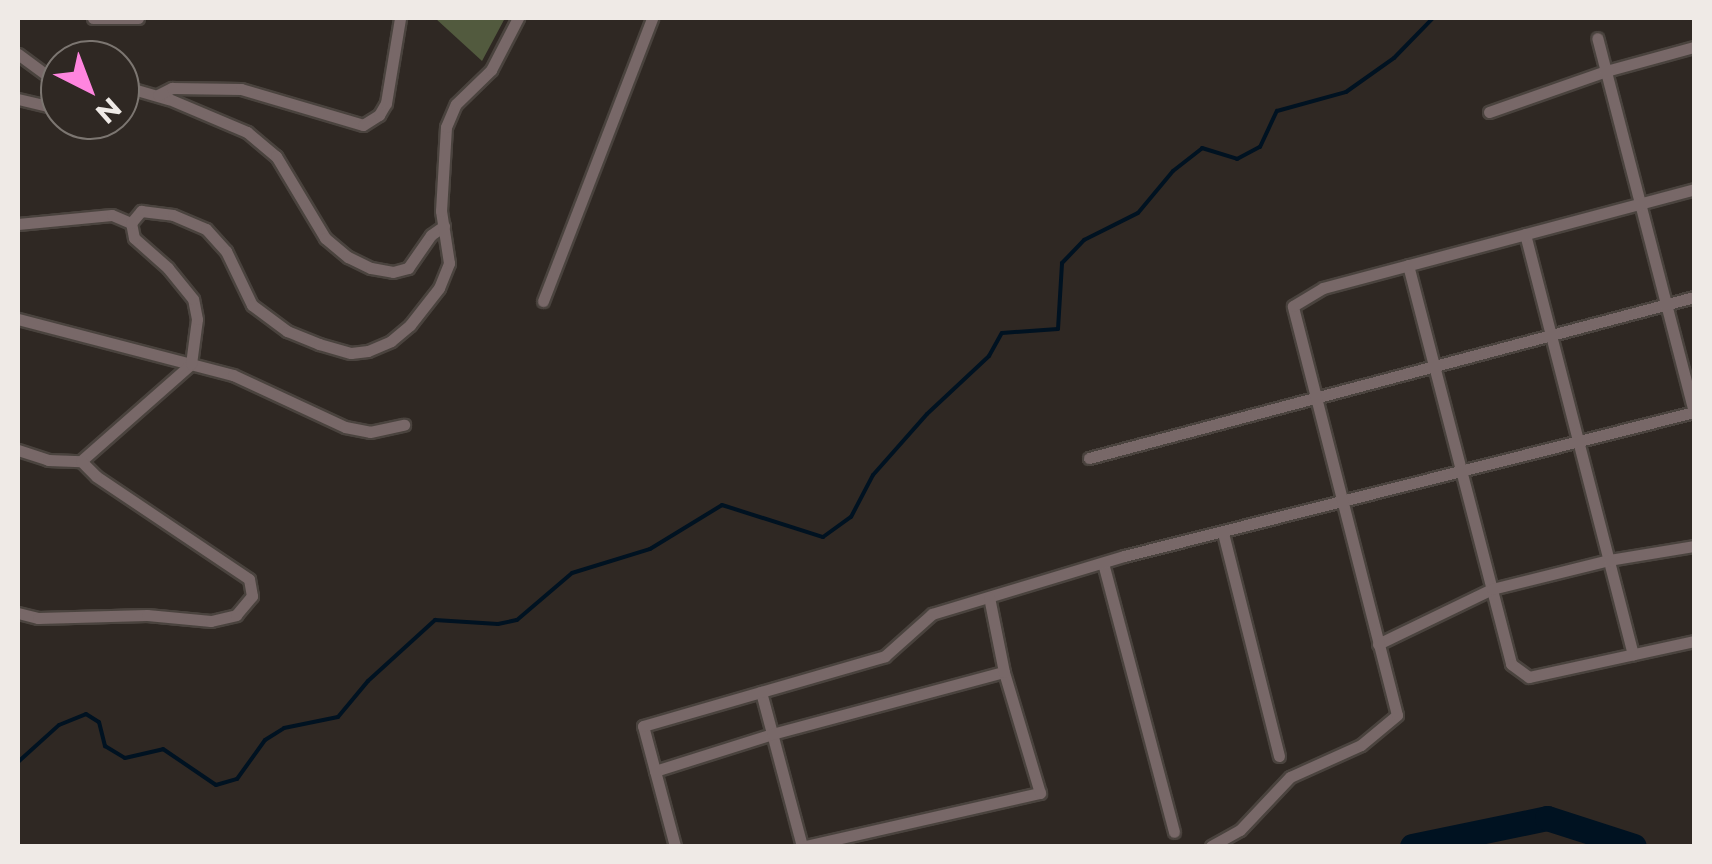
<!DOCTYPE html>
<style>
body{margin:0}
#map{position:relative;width:1712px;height:864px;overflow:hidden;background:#2f2823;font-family:Montserrat,sans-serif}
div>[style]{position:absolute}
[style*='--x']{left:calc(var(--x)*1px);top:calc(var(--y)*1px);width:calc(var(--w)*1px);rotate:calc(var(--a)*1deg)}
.forest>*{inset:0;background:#525a3e}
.stream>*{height:4px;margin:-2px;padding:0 2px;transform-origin:2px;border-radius:2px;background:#001221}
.river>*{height:25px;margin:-12.5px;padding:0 12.5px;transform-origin:12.5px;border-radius:12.5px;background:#001221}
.roads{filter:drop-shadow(2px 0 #4a433e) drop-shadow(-2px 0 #4a433e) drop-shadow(0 2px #4a433e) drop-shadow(0 -2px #4a433e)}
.minor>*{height:11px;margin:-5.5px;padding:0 5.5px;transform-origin:5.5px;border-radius:5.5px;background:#786868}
span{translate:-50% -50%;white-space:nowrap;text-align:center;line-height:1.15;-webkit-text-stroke:10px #2f2823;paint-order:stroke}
.frame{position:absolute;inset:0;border:20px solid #efeae6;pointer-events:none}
.north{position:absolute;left:40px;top:40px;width:100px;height:100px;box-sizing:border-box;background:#2f2823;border:2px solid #7c7671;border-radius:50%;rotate:138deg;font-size:28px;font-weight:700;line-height:40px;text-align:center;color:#efeae6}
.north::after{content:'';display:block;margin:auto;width:35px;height:45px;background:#ff85df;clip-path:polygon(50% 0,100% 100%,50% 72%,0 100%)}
</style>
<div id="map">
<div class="forest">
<i style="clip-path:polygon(435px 18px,505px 18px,482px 61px)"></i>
</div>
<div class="stream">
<i style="--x:18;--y:762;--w:55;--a:-42.1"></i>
<i style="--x:59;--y:725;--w:29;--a:-22"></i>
<i style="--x:86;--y:714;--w:15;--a:32"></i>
<i style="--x:99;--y:722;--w:25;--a:76"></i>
<i style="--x:105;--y:746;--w:23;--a:31"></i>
<i style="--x:125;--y:758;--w:39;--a:-13"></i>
<i style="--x:163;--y:749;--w:64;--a:34.2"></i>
<i style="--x:216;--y:785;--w:22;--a:-16"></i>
<i style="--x:237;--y:779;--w:48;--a:-54.3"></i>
<i style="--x:265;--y:740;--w:22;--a:-32"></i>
<i style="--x:284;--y:728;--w:55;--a:-11.5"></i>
<i style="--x:338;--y:717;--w:47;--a:-50.2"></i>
<i style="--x:368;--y:681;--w:91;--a:-42.3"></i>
<i style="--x:435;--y:620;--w:63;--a:3.6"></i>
<i style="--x:498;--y:624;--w:19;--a:-12"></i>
<i style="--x:517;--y:620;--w:72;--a:-40.5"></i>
<i style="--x:572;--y:573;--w:82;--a:-17.1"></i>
<i style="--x:650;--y:549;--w:84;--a:-31.4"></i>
<i style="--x:722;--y:505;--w:106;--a:17.6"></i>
<i style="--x:823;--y:537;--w:34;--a:-36"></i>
<i style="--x:851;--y:517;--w:47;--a:-62.4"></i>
<i style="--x:873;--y:475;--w:81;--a:-48.5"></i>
<i style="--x:927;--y:414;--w:85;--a:-43.1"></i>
<i style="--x:989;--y:356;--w:26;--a:-61"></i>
<i style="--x:1002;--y:333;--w:56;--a:-4.1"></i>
<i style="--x:1058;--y:329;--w:66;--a:-86.5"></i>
<i style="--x:1062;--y:263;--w:32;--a:-46"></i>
<i style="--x:1084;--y:240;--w:60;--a:-26.6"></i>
<i style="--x:1138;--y:213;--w:55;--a:-50.2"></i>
<i style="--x:1173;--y:171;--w:37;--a:-38"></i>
<i style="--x:1202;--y:148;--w:37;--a:17"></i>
<i style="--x:1237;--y:159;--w:26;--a:-28"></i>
<i style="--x:1260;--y:147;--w:40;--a:-65"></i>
<i style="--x:1277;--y:111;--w:72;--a:-15.4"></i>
<i style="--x:1346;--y:92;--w:59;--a:-35.3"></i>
<i style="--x:1394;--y:58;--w:56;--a:-45.7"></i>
</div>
<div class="river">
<i style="--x:1412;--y:846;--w:138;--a:-11.7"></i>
<i style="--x:1547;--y:818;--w:91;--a:17.8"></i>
</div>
<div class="roads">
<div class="minor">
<i style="--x:93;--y:18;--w:45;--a:0"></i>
<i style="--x:18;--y:54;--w:52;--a:36.4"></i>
<i style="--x:120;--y:93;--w:14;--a:-17"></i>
<i style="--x:133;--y:89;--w:37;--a:16"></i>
<i style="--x:169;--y:99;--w:85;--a:22.9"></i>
<i style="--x:247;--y:132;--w:38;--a:40"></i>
<i style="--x:276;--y:156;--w:96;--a:59.1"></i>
<i style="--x:325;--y:238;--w:30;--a:40"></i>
<i style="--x:348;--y:257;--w:25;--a:26"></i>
<i style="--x:371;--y:268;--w:22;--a:10"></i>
<i style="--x:393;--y:272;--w:16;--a:-15"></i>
<i style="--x:408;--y:268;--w:40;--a:-55.1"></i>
<i style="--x:431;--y:235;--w:16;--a:-35"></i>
<i style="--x:158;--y:95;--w:16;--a:-27"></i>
<i style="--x:172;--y:88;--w:69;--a:0.8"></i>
<i style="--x:241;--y:89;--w:127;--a:16.4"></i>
<i style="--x:363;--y:125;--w:19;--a:-32"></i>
<i style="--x:379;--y:115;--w:14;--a:-60"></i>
<i style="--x:386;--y:103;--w:86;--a:-80.6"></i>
<i style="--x:18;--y:99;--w:43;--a:13.4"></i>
<i style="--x:1489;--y:112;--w:124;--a:-19.3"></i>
<i style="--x:1606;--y:71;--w:91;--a:-15.3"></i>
<i style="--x:18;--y:224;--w:94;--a:-5.5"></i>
<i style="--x:112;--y:215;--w:21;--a:23"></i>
<i style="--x:1525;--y:234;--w:434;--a:75.6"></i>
<i style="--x:1408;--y:265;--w:412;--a:75.5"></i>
<i style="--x:1511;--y:664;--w:22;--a:36"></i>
<i style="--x:1529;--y:677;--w:169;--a:-12.3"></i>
<i style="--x:543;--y:301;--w:303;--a:-68.9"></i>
<i style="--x:18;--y:319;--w:222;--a:14.6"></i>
<i style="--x:233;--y:375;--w:123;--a:24.9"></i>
<i style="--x:345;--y:427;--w:25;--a:11"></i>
<i style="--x:370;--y:432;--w:35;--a:-12"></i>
<i style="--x:18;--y:450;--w:32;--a:18"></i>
<i style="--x:48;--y:460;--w:33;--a:2"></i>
<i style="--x:81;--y:461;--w:147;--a:-41.4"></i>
<i style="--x:191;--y:364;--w:45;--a:-82.4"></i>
<i style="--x:197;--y:319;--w:20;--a:-101"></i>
<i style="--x:193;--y:299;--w:40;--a:-129"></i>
<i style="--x:168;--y:268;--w:45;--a:-138.6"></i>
<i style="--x:134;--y:238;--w:15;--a:-101"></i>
<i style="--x:131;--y:223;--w:16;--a:-50"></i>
<i style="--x:141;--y:211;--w:32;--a:7"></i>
<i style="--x:173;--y:215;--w:36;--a:23"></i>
<i style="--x:206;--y:229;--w:30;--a:48"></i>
<i style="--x:226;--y:251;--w:60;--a:64.3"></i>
<i style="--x:252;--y:305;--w:44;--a:36.6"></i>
<i style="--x:287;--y:331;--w:35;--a:22"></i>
<i style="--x:319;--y:344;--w:33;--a:16"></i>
<i style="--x:351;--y:353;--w:17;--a:-7"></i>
<i style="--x:368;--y:351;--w:25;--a:-23"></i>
<i style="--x:391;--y:341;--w:25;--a:-40"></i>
<i style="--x:410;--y:325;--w:47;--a:-51.9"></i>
<i style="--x:439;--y:288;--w:27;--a:-68"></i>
<i style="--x:449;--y:263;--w:53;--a:-98.7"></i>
<i style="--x:441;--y:211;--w:84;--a:-86.6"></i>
<i style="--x:446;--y:127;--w:25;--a:-67"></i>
<i style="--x:456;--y:104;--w:49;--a:-44.2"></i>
<i style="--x:491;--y:70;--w:59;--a:-62.6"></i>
<i style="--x:1089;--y:458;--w:626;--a:-14.9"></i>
<i style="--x:1223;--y:533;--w:230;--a:75.9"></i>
<i style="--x:1103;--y:563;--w:278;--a:75.2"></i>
<i style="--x:18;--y:613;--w:21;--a:14"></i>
<i style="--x:38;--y:618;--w:109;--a:-1.6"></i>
<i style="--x:147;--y:615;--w:64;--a:5.4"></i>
<i style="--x:211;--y:621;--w:26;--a:-13"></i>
<i style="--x:236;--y:615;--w:25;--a:-50"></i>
<i style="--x:252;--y:596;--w:17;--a:-100"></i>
<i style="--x:249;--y:579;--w:184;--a:-146.1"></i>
<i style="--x:96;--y:476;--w:21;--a:-135"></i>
<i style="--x:1378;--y:644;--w:127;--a:-25.8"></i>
<i style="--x:1492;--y:589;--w:121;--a:-13.9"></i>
<i style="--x:1609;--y:560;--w:86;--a:-9.4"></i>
<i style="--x:761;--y:692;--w:159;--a:75.1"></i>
<i style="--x:655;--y:771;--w:123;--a:-17.5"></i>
<i style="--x:772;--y:734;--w:240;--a:-15"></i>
<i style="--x:675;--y:846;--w:124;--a:-104.9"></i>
<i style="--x:643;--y:726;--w:252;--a:-16.1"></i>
<i style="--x:885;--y:656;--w:63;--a:-41.8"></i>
<i style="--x:932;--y:614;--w:201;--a:-16.8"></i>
<i style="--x:1124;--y:556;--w:588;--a:-14.18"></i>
<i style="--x:1694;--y:412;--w:386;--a:-104.5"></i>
<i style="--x:806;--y:846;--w:240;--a:-12.8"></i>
<i style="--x:1040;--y:793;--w:126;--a:-106.6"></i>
<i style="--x:1004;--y:672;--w:76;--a:-101.3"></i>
<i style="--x:1211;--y:846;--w:33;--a:-29"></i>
<i style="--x:1240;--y:830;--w:73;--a:-46.7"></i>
<i style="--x:1290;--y:777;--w:78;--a:-24.3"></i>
<i style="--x:1361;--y:745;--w:47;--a:-39.8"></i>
<i style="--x:1397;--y:715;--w:422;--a:-104.3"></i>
<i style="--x:1293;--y:306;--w:35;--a:-31"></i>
<i style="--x:1323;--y:288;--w:384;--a:-14.9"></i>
</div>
</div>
<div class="frame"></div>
<div class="north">N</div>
</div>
